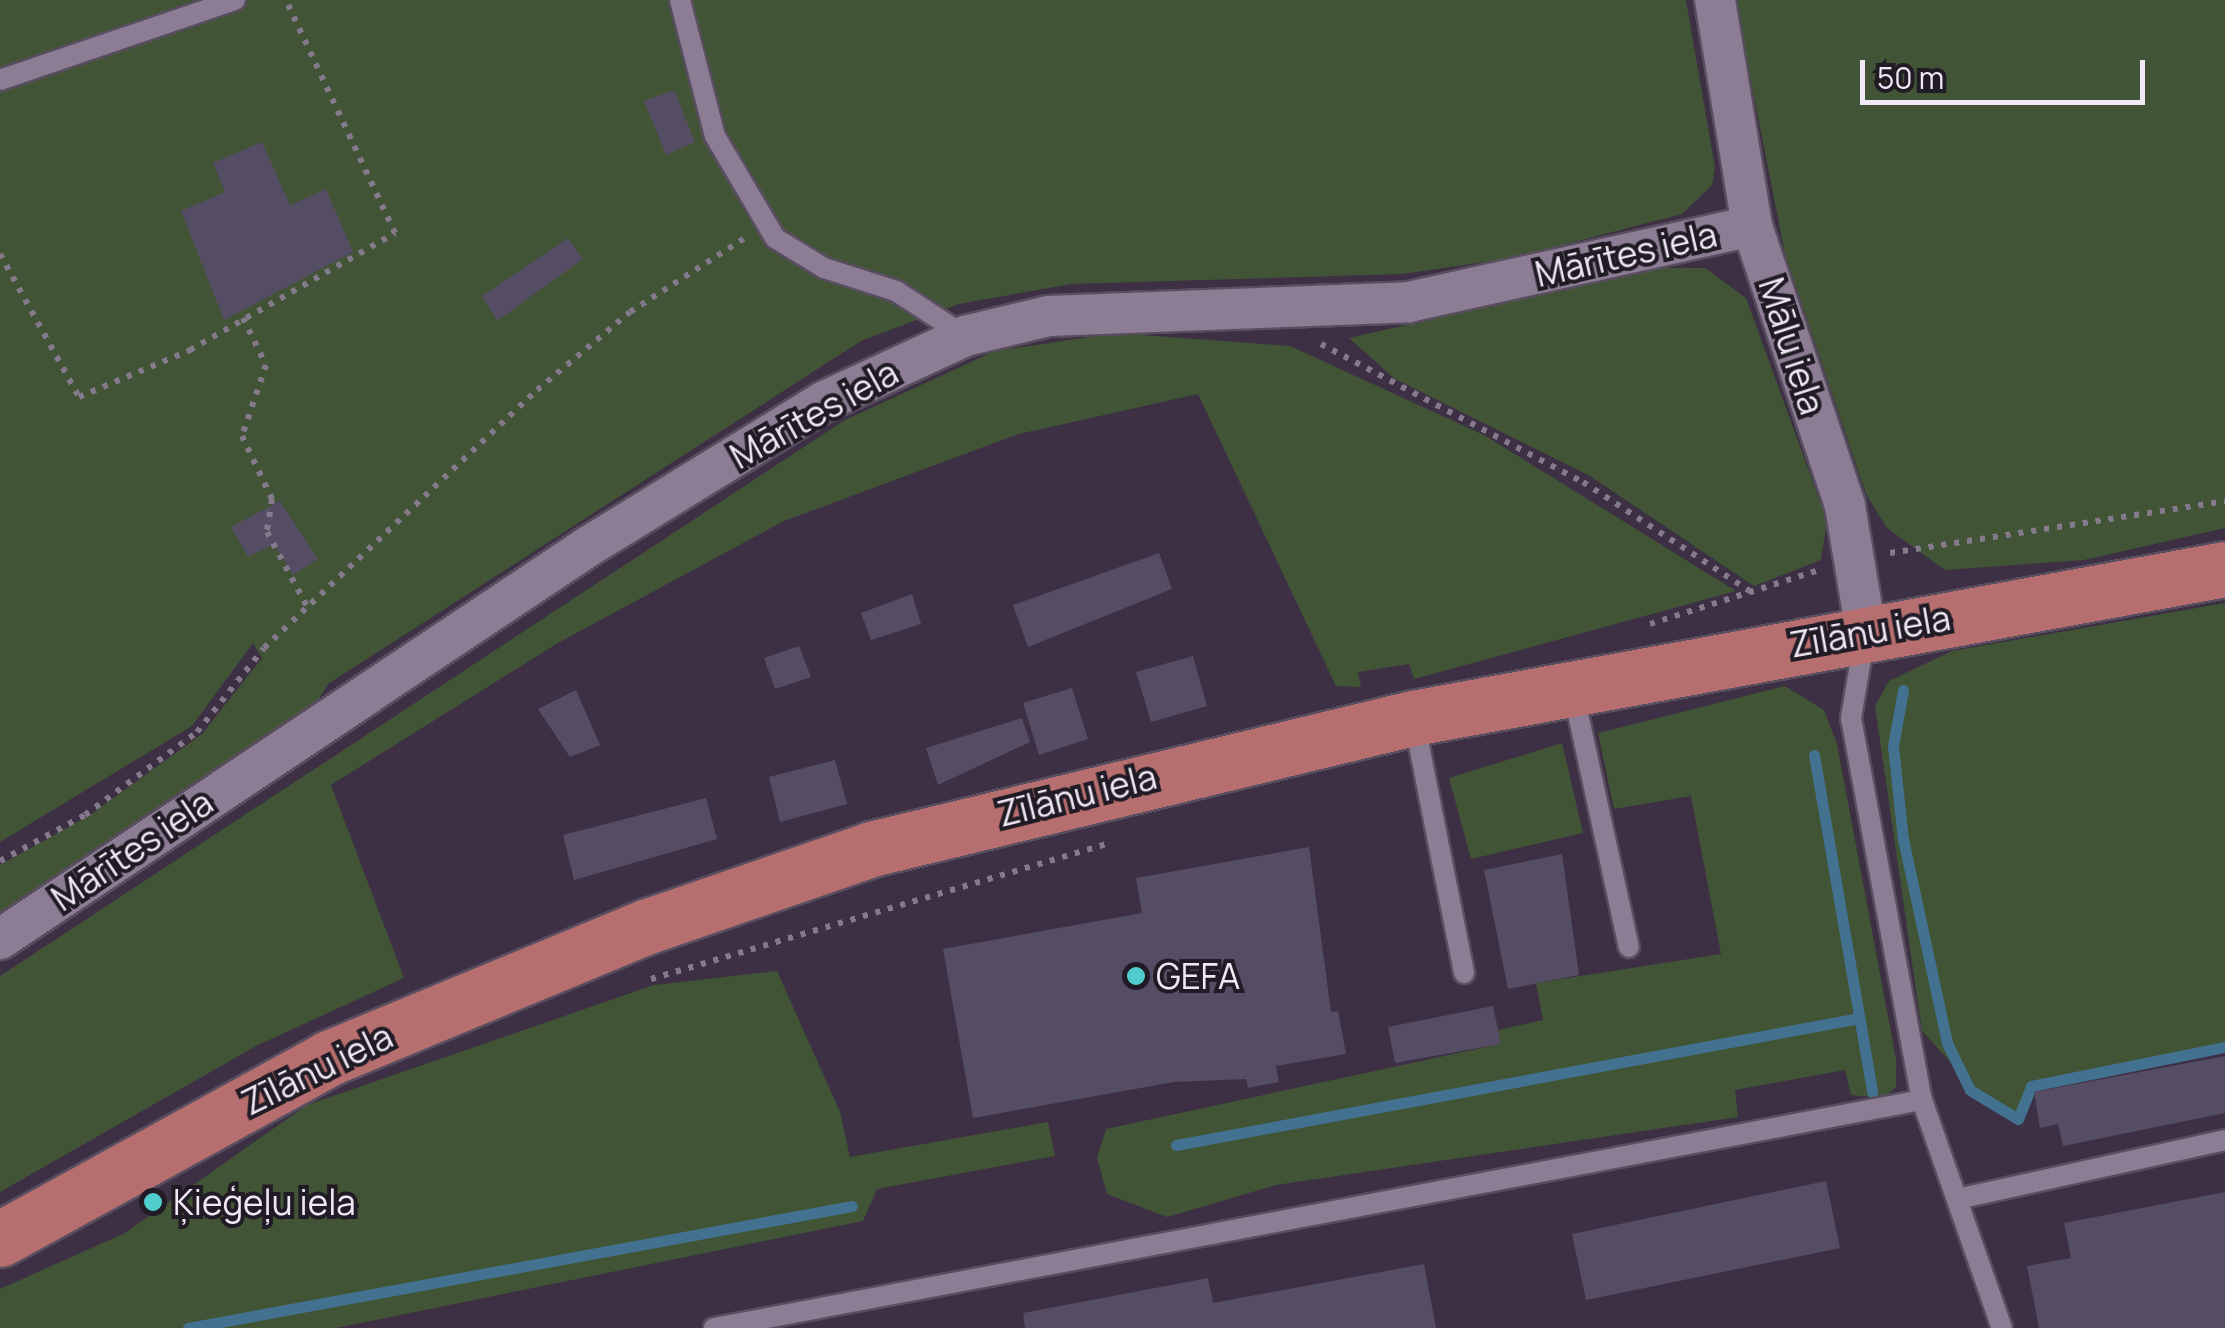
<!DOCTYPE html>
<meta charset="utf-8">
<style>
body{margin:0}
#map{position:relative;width:2225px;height:1328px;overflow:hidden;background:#3d3044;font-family:Manrope,sans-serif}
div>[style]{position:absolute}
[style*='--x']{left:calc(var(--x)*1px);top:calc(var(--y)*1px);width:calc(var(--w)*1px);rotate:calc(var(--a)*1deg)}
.green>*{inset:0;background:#415435}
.stream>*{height:11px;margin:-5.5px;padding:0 5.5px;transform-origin:5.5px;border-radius:5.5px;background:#42728f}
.building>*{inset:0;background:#544d64}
.path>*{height:6px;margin-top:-3px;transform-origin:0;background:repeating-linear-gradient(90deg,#857a8b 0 5px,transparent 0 13px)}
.roads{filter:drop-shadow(2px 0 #584e5f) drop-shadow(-2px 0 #584e5f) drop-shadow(0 2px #584e5f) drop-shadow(0 -2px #584e5f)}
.service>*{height:20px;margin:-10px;padding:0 10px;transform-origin:10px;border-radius:10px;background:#8c7d94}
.minor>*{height:40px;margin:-20px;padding:0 20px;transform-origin:20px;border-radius:20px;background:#8c7d94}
.trunk>*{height:55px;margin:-27.5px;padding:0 27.5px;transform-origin:27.5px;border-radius:27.5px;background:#b76e6e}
.dots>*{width:28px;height:28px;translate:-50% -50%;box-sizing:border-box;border:5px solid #201b24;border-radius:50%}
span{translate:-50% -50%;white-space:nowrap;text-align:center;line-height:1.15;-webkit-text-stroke:8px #201b24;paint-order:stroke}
.street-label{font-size:35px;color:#f0e8f5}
.poi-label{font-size:35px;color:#f0e8f5}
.left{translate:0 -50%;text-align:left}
.scale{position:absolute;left:1860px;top:60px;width:285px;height:45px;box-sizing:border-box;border:5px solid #f0e8f5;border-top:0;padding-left:12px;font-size:30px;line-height:35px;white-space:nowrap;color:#f0e8f5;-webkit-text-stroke:8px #201b24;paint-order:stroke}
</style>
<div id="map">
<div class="green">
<i style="clip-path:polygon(0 0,1686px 0,1715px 168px,1712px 185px,1682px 214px,1512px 258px,1402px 274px,1071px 284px,959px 304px,861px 341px,328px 684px,310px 713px,0 917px,0 865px,90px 815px,202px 734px,262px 658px,253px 643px,192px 726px,0 842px)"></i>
<i style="clip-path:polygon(1735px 0,2225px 0,2225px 528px,2084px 560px,1945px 570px,1887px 528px,1866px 494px,1785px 254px)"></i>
<i style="clip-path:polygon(1657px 268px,1705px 268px,1746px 298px,1827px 521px,1821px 560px,1754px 586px,1590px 476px,1395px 379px,1349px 338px)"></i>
<i style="clip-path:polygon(1116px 333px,1290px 346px,1484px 435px,1736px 591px,1414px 679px,1409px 664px,1358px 672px,1361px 687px,1336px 686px,1198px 394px,1019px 434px,784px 521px,558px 643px,331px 785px,404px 978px,256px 1046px,0 1192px,0 976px,845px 420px,995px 351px)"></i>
<i style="clip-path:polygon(2225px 603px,2225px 1047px,2031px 1086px,2028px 1112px,2018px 1119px,1996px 1112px,1922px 1031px,1875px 706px,1889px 681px,1952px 651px)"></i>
<i style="clip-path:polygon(1785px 686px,1824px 710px,1837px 744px,1896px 1059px,1896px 1087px,1883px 1098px,1851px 1095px,1845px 1070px,1735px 1090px,1738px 1117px,1276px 1185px,1167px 1217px,1107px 1194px,1097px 1158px,1106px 1129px,1500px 1044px,1498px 1030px,1543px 1020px,1536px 983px,1721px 954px,1691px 796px,1614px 809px,1598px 733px)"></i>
<i style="clip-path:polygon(1562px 743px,1583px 833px,1471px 859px,1449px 778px)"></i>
<i style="clip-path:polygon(777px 971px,840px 1112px,850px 1157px,1048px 1122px,1055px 1156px,877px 1189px,863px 1221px,336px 1328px,0 1328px,0 1289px,125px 1233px,307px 1105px,654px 985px)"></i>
</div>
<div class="stream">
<i style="--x:1903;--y:690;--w:57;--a:100.1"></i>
<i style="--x:1893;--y:746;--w:94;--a:83.9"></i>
<i style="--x:1903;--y:839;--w:209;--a:77.8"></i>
<i style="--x:1947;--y:1043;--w:52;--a:63.9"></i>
<i style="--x:1970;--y:1090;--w:56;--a:31.1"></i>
<i style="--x:2018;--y:1119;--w:35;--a:-68"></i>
<i style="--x:2031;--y:1086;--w:198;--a:-11.4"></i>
<i style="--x:1814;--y:755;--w:342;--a:80.2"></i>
<i style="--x:1176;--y:1145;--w:695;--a:-10.53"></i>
<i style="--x:188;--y:1328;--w:675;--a:-10.41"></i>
</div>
<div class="building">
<i style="clip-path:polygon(674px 90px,695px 142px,666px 155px,644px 101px)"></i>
<i style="clip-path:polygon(262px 142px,290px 205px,326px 189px,353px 252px,224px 320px,181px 211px,225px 192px,213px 163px)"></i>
<i style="clip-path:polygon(568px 238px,583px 259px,497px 321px,482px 296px)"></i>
<i style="clip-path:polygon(280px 501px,318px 559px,293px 575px,274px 544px,248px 557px,231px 527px)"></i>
<i style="clip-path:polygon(1159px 553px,1172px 589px,1028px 647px,1013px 605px)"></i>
<i style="clip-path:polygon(912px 594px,921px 624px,871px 640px,861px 613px)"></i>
<i style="clip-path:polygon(799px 646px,811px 677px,775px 689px,764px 658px)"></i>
<i style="clip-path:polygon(1193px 656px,1207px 706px,1151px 722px,1136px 672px)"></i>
<i style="clip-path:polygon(1072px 688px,1088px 739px,1039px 755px,1023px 703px)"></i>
<i style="clip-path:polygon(576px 690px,600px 745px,570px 757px,538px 709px)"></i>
<i style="clip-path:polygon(1022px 718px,1030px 742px,938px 785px,926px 748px)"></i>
<i style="clip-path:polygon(835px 760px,847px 804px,780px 822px,769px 777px)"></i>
<i style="clip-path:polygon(706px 798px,717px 839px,574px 880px,563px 835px)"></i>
<i style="clip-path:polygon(1309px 847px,1331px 1012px,1338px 1011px,1346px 1054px,1276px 1066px,1279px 1082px,1248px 1088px,1246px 1079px,1174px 1082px,973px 1118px,943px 949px,1142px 913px,1136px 878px)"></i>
<i style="clip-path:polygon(1562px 854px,1579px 975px,1508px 989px,1484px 870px)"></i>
<i style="clip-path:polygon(1493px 1006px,1501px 1044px,1395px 1063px,1388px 1027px)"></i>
<i style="clip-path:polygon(2225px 1056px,2225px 1113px,2063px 1146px,2058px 1124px,2040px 1128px,2034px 1092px)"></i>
<i style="clip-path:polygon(1826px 1181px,1840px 1248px,1586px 1300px,1572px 1234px)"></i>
<i style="clip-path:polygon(2225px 1192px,2225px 1328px,2039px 1328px,2027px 1266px,2071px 1258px,2064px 1223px)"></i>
<i style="clip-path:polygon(1424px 1264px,1436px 1328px,1025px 1328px,1023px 1313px,1208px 1278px,1213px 1303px)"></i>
</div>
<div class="path">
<i style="--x:0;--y:254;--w:163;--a:61.1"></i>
<i style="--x:79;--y:397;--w:121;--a:-22.9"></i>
<i style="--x:190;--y:350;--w:236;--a:-29.7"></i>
<i style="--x:395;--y:233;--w:257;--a:-115.1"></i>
<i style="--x:243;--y:318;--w:52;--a:63.9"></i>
<i style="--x:266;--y:365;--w:75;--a:108.7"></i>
<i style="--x:242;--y:436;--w:70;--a:64.5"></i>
<i style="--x:272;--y:499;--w:33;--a:99"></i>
<i style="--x:267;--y:532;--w:86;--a:61.7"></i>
<i style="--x:1321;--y:344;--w:296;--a:27.8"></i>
<i style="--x:1583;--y:482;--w:201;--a:33.2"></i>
<i style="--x:1890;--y:553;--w:339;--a:-8.8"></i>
<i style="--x:1650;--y:624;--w:177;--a:-17.7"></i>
<i style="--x:0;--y:861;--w:97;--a:-28.4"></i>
<i style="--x:85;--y:815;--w:139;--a:-36.5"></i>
<i style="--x:197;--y:732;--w:107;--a:-51.4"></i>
<i style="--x:264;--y:648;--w:376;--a:-43.4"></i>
<i style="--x:537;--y:390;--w:121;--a:-40"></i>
<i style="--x:630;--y:312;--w:137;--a:-32.8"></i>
<i style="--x:651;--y:979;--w:478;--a:-16.5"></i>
</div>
<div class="roads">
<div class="service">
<i style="--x:680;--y:0;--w:140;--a:75.6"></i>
<i style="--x:715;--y:136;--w:118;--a:59.5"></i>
<i style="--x:775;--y:238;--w:57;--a:31.5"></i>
<i style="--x:824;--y:268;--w:76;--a:17.7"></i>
<i style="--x:896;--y:291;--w:82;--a:33.1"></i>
<i style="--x:0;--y:80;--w:248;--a:-18.8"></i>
<i style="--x:1864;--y:641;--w:78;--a:99.6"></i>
<i style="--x:1851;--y:718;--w:389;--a:79.5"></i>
<i style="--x:1922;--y:1100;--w:242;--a:70.7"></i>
<i style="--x:1573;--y:691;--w:262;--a:77.7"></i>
<i style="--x:1414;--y:720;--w:258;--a:78.8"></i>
<i style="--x:1957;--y:1199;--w:274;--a:-12.4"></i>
<i style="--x:714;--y:1328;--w:1229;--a:-10.69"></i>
</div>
<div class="minor">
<i style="--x:1715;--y:0;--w:229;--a:80.7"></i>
<i style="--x:1752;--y:226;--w:295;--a:71.6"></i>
<i style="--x:1845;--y:506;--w:127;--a:80.5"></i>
<i style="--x:0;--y:939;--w:708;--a:-33.71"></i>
<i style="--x:589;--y:546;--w:275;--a:-31.6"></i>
<i style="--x:823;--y:402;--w:157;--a:-24.9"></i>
<i style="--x:965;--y:336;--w:86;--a:-13.4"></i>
<i style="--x:1049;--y:316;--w:360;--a:-2.2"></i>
<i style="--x:1409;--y:302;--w:351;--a:-12.5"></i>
</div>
<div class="trunk">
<i style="--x:0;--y:1239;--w:376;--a:-28.8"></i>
<i style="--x:329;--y:1058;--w:345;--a:-22.5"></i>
<i style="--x:648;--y:926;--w:236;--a:-19"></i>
<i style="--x:871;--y:849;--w:558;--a:-13.59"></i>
<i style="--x:1413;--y:718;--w:826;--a:-10.4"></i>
</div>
</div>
<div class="dots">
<i style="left:1136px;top:976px;background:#52cdce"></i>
<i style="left:153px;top:1202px;background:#52cdce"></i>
</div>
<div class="street-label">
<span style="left:1626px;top:254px;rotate:-13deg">Mārītes iela</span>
<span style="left:1792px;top:346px;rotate:72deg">Mālu iela</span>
<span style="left:814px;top:414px;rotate:-29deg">Mārītes iela</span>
<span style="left:1870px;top:631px;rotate:-10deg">Zīlānu iela</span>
<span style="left:1077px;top:795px;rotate:-14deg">Zīlānu iela</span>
<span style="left:132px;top:850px;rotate:-34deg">Mārītes iela</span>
<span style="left:317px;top:1069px;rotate:-26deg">Zīlānu iela</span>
</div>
<div class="poi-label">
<span class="left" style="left:1156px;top:976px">GEFA</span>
<span class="left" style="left:173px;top:1202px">Ķieģeļu iela</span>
</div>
<div class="scale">50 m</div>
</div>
